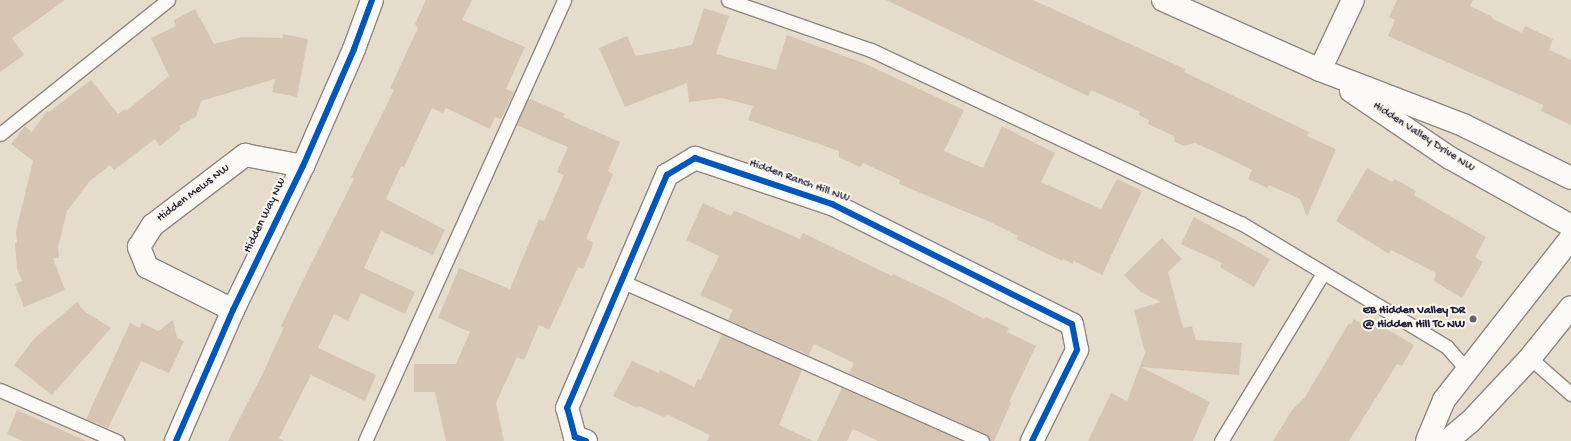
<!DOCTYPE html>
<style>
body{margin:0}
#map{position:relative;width:1571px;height:441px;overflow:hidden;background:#e6dccb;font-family:"Gochi Hand",sans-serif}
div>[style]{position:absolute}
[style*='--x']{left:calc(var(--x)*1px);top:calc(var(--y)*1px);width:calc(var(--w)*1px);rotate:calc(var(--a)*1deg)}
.building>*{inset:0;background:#d7c5b4}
.roads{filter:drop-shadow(1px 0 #8d8884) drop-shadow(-1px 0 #8d8884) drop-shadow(0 1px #8d8884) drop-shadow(0 -1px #8d8884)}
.service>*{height:13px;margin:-6.5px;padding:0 6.5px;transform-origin:6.5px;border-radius:6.5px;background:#fbfaf7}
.minor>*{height:22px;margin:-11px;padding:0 11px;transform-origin:11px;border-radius:11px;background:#fbfaf7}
.tertiary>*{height:22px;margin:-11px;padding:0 11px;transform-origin:11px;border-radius:11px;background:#fbfaf7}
.cycleway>*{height:6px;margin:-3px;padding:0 3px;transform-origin:3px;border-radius:3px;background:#0057b8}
.dots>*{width:11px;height:11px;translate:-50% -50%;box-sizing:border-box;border:2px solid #fbf7ec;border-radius:50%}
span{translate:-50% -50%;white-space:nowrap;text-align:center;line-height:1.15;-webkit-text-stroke:4px #fbf7ec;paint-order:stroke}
.street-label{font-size:12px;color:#22223b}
.poi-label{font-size:12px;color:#22223b;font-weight:700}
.right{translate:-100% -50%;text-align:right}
</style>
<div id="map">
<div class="building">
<i style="clip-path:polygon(0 0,65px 0,12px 38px,24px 55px,0 72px)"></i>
<i style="clip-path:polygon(426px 0,472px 0,462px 20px,525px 47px,506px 89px,514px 92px,501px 119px,495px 117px,490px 129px,446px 108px,443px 113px,432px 108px,404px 167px,401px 166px,386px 199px,445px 230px,433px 255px,381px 231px,364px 268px,415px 292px,405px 314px,361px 293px,348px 321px,334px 314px,318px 348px,376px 375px,365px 401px,311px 375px,279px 438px,284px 441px,228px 441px,263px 373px,284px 327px,281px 326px,307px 272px,354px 179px,351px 177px,394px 90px,390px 88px,418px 28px,415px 24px)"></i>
<i style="clip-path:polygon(886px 0,1033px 0,1185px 69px,1184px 72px,1309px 132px,1307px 136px,1336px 149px,1307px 217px,1300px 199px,1269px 185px,1267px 188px,1248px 179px,1252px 170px,1224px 156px,1195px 143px,1184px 146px,1175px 142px,1174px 136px,1148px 124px,1149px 120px,1139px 115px,1140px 112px,1091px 90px,1088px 96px)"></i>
<i style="clip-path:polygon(1397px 0,1473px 0,1470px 6px,1491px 16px,1493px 19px,1522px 33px,1525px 26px,1553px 39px,1549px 50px,1571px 60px,1571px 125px,1541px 111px,1543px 105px,1388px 36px,1395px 20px,1389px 17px)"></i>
<i style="clip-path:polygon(704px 8px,729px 16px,716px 54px,776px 70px,787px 35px,866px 64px,964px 110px,944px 151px,983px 168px,1002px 126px,1055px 153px,1041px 182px,1101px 209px,1117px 179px,1142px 191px,1102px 275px,1074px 261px,1073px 264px,1063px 259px,1062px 261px,1016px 239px,1018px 236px,990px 222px,899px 184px,900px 180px,863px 163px,860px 167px,839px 157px,839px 151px,748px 120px,753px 106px,722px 98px,689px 102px,687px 83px,625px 107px,599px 48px,627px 36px,636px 56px,692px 45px)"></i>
<i style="clip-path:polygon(195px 9px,214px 44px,242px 37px,282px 38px,283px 34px,308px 39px,297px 97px,272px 92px,275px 79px,201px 101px,196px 117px,179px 126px,181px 129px,160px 146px,155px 139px,114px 170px,110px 165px,89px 182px,67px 211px,58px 247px,59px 258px,53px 258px,65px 290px,24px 307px,15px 284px,22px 281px,17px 269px,15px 243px,17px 243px,16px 231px,33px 161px,11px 144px,25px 126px,32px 132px,47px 111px,49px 112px,91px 80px,118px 114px,125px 109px,126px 111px,169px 76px,151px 38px,176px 26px,174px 20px)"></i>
<i style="clip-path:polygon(528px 98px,565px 114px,563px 117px,620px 142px,608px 171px,613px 174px,586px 239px,593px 242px,592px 248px,583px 269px,578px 267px,549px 330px,539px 325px,524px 360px,517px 357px,496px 403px,504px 441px,446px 441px,435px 392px,414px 392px,414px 364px,456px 364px,470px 332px,438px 318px,459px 268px,510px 289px,539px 219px,544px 221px,564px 175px,557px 172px,568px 147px,516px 125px)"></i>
<i style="clip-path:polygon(1367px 168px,1392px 182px,1395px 179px,1416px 191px,1414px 195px,1486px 237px,1475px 257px,1483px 262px,1462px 298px,1434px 281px,1436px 273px,1391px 250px,1389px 254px,1336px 221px)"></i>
<i style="clip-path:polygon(703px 203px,731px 216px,734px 211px,740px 213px,800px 239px,803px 233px,892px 276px,893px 274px,946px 299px,984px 319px,986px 317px,1009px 328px,1007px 332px,1036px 346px,1009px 402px,1011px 403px,994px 441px,990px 441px,985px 434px,849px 373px,854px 363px,814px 344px,809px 355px,728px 320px,733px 310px,700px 295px,719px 256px,686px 240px)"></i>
<i style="clip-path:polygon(1194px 217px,1270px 259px,1254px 287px,1220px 267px,1222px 263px,1181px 244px)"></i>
<i style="clip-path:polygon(1162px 238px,1182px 259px,1168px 272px,1183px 328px,1192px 326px,1196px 340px,1242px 343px,1239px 375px,1141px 367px,1210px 402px,1193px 441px,1088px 441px,1111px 393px,1127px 401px,1145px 353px,1134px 310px,1161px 302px,1141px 292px,1124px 275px)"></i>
<i style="clip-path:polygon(77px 302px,84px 311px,111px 328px,52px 395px,14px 365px,35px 338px)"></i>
<i style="clip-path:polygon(1354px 319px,1367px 327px,1371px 320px,1414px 345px,1402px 366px,1397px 364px,1349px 441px,1273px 441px,1292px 410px,1305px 397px,1349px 323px,1351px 325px)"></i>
<i style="clip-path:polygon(173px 320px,177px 338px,184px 341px,169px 373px,141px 361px,108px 428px,86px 419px,130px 323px,140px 328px,142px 323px,158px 331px)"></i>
<i style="clip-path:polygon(722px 334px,802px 370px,779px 425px,813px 441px,707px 441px,710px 435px,668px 415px,664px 417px,638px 406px,637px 408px,613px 396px,632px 361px,659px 373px,660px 370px,694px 387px,698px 379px,701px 380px)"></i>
<i style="clip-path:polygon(842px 388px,962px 441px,878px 441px,853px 429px,847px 441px,817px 441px)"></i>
<i style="clip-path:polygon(17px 410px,86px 441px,23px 441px,7px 434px)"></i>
</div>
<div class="roads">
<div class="service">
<i style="--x:728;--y:0;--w:151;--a:19.3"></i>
<i style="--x:871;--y:50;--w:408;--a:25.1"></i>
<i style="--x:1241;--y:223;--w:240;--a:31"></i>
<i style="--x:1447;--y:347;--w:30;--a:49"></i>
<i style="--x:0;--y:134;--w:215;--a:-38.6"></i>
<i style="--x:621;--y:281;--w:395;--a:23.9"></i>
<i style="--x:1530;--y:358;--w:55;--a:41.3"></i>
<i style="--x:0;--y:390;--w:128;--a:23.6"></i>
<i style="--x:365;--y:441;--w:484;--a:-65.7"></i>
<i style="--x:1221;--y:441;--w:197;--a:-58.7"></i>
</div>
<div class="minor">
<i style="--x:1320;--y:70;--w:77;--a:-64.8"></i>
<i style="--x:233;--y:310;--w:96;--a:-153.4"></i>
<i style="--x:147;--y:267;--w:22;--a:-112"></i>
<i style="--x:139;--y:247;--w:26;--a:-58"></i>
<i style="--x:153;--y:225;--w:116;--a:-37.3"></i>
<i style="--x:245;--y:155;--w:59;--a:10.7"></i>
<i style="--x:176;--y:441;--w:143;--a:-66.5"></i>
<i style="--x:233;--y:310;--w:160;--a:-64.1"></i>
<i style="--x:303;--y:166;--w:128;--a:-66.4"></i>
<i style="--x:354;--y:49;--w:52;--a:-69.8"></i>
<i style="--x:586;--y:441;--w:12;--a:-160"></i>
<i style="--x:575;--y:437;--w:30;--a:-105"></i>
<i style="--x:567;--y:408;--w:254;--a:-66.8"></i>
<i style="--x:667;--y:175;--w:33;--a:-31"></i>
<i style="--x:695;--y:158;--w:145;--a:18.6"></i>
<i style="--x:832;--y:204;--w:268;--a:26.6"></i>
<i style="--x:1072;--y:324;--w:26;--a:79"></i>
<i style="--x:1077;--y:350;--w:102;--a:116.3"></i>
</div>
<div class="tertiary">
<i style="--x:1163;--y:0;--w:172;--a:24"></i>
<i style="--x:1320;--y:70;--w:153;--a:21"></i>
<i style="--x:1463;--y:125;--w:120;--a:26.1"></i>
<i style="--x:1351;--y:91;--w:120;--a:34.1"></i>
<i style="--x:1450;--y:158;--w:139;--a:29.3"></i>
<i style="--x:1427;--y:441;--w:44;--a:-67.5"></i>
<i style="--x:1444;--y:400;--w:206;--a:-51.9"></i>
<i style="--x:1447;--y:441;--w:30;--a:-40"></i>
<i style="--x:1470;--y:422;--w:88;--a:-46.8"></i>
<i style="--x:1530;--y:358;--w:65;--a:-51.2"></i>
</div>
</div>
<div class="cycleway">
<i style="--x:176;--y:441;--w:143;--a:-66.5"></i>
<i style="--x:233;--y:310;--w:160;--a:-64.1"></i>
<i style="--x:303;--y:166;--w:128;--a:-66.4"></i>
<i style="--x:354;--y:49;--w:52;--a:-69.8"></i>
<i style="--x:586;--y:441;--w:12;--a:-160"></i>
<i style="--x:575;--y:437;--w:30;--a:-105"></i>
<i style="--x:567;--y:408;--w:254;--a:-66.8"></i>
<i style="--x:667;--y:175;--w:33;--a:-31"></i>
<i style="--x:695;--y:158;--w:145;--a:18.6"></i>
<i style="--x:832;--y:204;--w:268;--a:26.6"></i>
<i style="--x:1072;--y:324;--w:26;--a:79"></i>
<i style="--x:1077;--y:350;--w:102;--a:116.3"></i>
</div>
<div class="dots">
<i style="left:1473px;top:319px;background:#67636d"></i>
</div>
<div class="street-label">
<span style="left:1423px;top:138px;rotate:33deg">Hidden Valley Drive NW</span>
<span style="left:799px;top:182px;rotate:20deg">Hidden Ranch Hill NW</span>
<span style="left:194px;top:194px;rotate:-37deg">Hidden Mews NW</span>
<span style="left:266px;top:216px;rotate:-64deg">Hidden Way NW</span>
</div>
<div class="poi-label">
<span class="right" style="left:1465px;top:319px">EB Hidden Valley DR<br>@ Hidden Hill TC NW</span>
</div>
</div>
